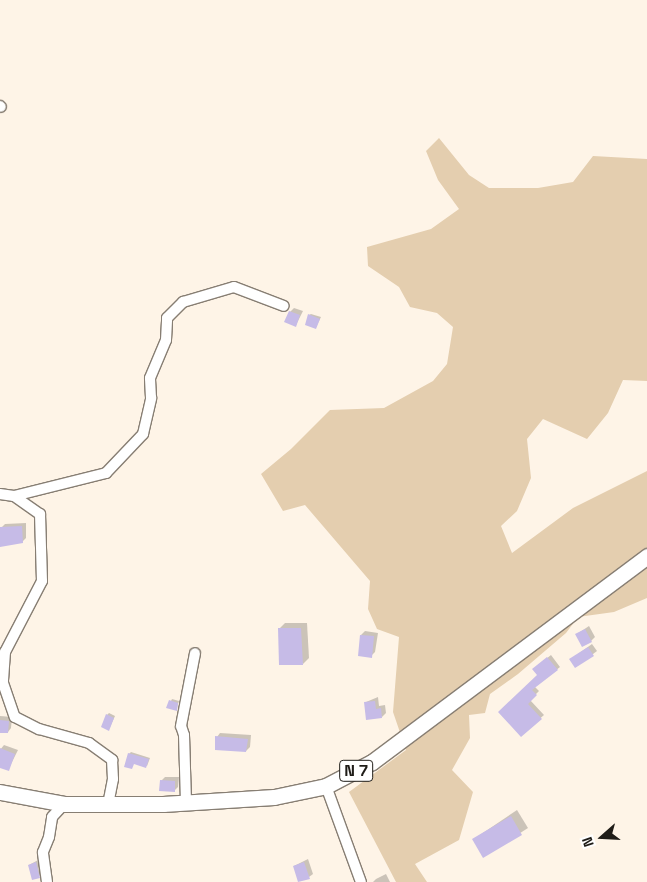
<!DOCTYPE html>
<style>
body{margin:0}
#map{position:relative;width:647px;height:882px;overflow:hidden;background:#fef4e7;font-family:"Space Grotesk",sans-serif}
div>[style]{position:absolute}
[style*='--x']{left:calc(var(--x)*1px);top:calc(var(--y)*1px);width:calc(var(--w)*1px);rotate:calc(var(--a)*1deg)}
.green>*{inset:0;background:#e4ceaf}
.shadow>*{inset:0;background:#0003}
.building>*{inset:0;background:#c6bbe7}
.roads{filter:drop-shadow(1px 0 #877e73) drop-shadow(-1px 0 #877e73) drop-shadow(0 1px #877e73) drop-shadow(0 -1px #877e73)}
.street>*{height:10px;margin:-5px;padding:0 5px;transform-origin:5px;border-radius:5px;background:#fff}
.primary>*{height:15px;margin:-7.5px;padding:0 7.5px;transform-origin:7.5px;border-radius:7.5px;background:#fff}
span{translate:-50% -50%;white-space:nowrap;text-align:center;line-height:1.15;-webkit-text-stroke:4px #fff;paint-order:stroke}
.shield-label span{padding:1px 4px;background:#fff;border:1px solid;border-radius:4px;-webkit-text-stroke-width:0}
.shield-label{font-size:16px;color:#1f1c17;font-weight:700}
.north{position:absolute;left:577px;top:812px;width:50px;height:50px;-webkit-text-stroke:4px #fff;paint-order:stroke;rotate:251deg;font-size:14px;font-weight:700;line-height:20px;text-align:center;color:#1f1c17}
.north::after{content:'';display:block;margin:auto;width:18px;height:22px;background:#1f1c17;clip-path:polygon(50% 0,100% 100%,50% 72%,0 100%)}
</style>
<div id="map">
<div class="green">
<i style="clip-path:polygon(439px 138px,469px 175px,489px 188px,538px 188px,573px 182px,593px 156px,647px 159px,647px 381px,623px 380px,608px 413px,587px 439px,543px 419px,527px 439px,531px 478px,517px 511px,501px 526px,512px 553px,573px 508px,647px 471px,647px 598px,614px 612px,578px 617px,566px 633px,518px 674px,490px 694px,485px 713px,469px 715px,470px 738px,452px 770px,473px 792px,459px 840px,415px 864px,427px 882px,396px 882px,349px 792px,406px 750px,393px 712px,399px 637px,377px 629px,368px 609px,370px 581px,305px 505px,283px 511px,261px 474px,291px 449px,330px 410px,384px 408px,433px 381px,447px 364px,453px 327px,437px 313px,410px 307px,399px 287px,368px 266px,367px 247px,431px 229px,459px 209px,438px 180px,426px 151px)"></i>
</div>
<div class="shadow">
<i style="clip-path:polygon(294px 308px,303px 311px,296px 325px,290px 312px)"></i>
<i style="clip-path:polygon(311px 314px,321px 317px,316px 327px,309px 315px)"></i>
<i style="clip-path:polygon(26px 523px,26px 538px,22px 542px,1px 545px,1px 528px,5px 524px)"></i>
<i style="clip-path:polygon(285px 623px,307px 623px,309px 658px,303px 664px,279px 629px)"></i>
<i style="clip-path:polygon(589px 626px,595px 637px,591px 641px,577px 634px)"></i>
<i style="clip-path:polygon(365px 631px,378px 633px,375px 652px,371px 656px,361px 635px)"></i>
<i style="clip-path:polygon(592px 644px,597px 651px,576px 667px,571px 659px)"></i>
<i style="clip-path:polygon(551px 655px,560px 667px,535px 687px,539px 691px,530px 700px,544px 715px,521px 735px,500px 713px,539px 675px,537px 666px)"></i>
<i style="clip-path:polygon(378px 697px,379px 706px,385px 705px,386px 713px,382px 717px,366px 702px)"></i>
<i style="clip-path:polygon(172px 699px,179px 701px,176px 710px,168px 707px)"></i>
<i style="clip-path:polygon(109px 713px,115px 716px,110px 727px,107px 715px)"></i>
<i style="clip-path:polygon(0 716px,12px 717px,11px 728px,8px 732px,0 731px)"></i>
<i style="clip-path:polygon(220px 733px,251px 735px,250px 747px,246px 751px,217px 737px)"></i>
<i style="clip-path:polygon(4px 745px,18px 750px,8px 770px,0 766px,0 750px)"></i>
<i style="clip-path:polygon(131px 752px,150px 758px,147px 766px,129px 754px)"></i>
<i style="clip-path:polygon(165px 777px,179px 777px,178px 787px,175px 790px,161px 781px)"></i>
<i style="clip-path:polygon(517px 810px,528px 828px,484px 856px,474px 839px)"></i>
<i style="clip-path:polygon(40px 859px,43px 873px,39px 877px,29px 865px)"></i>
<i style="clip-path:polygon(308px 859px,313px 874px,309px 877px,294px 866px)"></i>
<i style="clip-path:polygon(386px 874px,390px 882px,373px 882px,376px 879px)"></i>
</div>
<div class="building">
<i style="clip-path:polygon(289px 311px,300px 315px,296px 327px,284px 322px)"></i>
<i style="clip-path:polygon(308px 314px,320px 319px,316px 329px,305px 325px)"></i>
<i style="clip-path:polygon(22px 526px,23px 543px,0 547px,0 527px)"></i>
<i style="clip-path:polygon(278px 628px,301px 628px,303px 665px,279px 665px)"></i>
<i style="clip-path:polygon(585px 629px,592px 642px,582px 647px,575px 634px)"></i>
<i style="clip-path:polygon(360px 635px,374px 636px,372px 658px,358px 656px)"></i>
<i style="clip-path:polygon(588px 647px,594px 656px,575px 668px,569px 659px)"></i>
<i style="clip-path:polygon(547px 657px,558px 670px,532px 690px,537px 695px,528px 704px,542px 719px,521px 737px,498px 712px,537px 675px,532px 669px)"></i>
<i style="clip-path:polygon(169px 700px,178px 703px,177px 711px,166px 708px)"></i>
<i style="clip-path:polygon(375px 701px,376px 709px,381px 708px,382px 718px,366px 720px,364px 702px)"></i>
<i style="clip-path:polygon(106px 714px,114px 718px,109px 731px,101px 727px)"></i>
<i style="clip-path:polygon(0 720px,9px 721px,8px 733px,0 733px)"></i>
<i style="clip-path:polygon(215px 736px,248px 739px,246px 752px,215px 750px)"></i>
<i style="clip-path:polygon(0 748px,15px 754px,9px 771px,0 768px)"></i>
<i style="clip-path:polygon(128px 753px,149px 759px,146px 768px,134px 764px,132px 769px,124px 767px)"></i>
<i style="clip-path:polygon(160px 780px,175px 781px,175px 792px,159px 791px)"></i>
<i style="clip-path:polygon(511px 816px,522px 835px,483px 858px,472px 839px)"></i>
<i style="clip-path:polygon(36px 862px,40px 878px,32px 880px,28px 865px)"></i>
<i style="clip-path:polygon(304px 862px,310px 879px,298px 882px,293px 866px)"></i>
</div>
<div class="roads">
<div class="street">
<i style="--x:0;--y:106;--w:1;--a:45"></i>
<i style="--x:0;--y:494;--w:14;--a:8"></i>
<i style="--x:14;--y:496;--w:32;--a:35"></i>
<i style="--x:40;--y:514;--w:67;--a:88.3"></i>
<i style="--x:42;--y:581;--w:80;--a:117.5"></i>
<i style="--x:5;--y:652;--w:31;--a:94"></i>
<i style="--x:3;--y:683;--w:36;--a:71"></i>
<i style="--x:15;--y:717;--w:27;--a:27"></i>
<i style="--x:39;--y:729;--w:52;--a:15.6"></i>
<i style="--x:89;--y:743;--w:29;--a:36"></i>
<i style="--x:112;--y:760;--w:19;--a:87"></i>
<i style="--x:113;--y:779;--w:25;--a:101"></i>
<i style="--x:14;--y:496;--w:95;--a:-14"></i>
<i style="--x:106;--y:473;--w:54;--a:-46.5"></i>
<i style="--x:143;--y:434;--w:37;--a:-77"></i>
<i style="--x:151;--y:398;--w:20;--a:-93"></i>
<i style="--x:150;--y:378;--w:41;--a:-67.2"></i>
<i style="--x:166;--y:340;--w:22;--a:-87"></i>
<i style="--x:167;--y:318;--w:23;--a:-45"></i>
<i style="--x:183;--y:302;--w:53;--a:-16.4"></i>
<i style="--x:234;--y:287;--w:53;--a:20.8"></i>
<i style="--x:326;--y:786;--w:102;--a:70"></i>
<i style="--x:186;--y:802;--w:67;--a:-91.7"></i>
<i style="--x:184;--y:735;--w:9;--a:-108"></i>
<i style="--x:181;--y:726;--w:74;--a:-79.1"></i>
<i style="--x:47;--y:882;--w:30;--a:-98"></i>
<i style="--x:43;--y:852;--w:16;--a:-68"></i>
<i style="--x:49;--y:837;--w:20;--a:-81"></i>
<i style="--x:52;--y:817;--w:18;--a:-47"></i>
</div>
<div class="primary">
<i style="--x:0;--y:792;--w:65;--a:10.6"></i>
<i style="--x:64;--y:804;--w:99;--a:0"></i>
<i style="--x:163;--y:804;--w:111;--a:-3.6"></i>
<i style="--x:274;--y:797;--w:53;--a:-11.9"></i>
<i style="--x:326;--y:786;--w:52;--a:-27.6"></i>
<i style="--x:372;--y:762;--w:344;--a:-36.8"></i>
</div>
</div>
<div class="shield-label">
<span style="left:356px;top:771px">N 7</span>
</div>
<div class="north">N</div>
</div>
